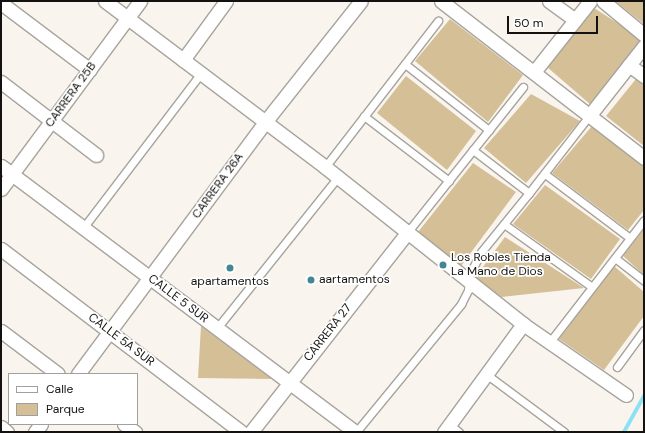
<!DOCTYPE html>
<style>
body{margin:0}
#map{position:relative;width:645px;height:433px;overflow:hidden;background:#f9f5ee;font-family:"DM Sans",sans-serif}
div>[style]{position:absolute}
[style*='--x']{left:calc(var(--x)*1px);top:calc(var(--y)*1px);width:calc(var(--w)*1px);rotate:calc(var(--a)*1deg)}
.green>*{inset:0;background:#d4bf96}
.stream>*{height:3.5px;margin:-1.75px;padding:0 1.75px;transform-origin:1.75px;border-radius:1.75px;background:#8de1f4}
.roads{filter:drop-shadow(1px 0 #a7a49d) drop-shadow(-1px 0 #a7a49d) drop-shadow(0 1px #a7a49d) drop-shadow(0 -1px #a7a49d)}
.lane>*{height:7px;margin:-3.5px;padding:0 3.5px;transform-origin:3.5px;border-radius:3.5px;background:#fff}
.street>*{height:13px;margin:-6.5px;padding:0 6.5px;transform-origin:6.5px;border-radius:6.5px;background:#fff}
.dots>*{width:11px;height:11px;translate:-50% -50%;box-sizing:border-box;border:2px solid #fff;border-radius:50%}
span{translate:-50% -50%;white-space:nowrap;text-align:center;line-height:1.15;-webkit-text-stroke:3.5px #fff;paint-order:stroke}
.street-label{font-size:12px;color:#131210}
.poi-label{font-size:12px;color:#131210}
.left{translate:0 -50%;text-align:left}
.frame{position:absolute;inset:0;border:2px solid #131210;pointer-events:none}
.legend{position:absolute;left:8px;top:373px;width:130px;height:52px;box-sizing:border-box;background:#fff;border:1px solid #a1a09f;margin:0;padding:5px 7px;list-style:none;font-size:12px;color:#131210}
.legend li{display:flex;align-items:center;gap:8px;height:20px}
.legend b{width:20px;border:1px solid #a1a09f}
.scale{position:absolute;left:507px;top:16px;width:91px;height:18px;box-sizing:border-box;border:2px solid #131210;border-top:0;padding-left:5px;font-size:12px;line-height:14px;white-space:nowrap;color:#131210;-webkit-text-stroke:3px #fff;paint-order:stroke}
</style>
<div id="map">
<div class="green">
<i style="clip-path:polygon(615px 1px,644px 1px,644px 24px)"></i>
<i style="clip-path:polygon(594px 8px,644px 40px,591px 105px,547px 67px)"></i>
<i style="clip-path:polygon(450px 19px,523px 75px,488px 122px,415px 61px)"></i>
<i style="clip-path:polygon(406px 76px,476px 131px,447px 170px,377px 113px)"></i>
<i style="clip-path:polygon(636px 79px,644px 85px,644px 146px,606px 116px)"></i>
<i style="clip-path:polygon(531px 94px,580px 121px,526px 183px,484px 148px)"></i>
<i style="clip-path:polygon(592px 126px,644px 166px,644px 210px,628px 230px,552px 173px)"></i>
<i style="clip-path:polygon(473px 163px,516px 192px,461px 266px,418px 232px)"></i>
<i style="clip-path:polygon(545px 185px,620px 239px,591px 279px,513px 224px)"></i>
<i style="clip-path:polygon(644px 229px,644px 275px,623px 256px)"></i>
<i style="clip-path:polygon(505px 237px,584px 288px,502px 297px,474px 279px)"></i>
<i style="clip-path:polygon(614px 266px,644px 292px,644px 316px,604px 370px,559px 339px)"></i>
<i style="clip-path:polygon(201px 326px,272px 379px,198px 378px)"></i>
</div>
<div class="stream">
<i style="--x:624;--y:432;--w:41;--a:-60.9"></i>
</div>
<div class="roads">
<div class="lane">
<i style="--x:405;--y:64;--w:107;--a:38.2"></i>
<i style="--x:364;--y:116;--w:107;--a:37.4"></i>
<i style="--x:325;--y:167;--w:185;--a:-52.3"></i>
<i style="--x:545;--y:174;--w:106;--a:37"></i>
<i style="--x:529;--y:193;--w:98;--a:-52.1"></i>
<i style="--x:504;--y:224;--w:108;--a:35.6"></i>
<i style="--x:83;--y:228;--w:195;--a:-52.7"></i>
<i style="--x:406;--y:234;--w:188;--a:-51.5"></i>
<i style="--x:615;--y:258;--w:37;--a:38"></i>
<i style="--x:217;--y:328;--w:193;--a:-51.3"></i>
<i style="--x:549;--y:343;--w:155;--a:-52.3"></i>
<i style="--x:617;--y:367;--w:46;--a:-53.9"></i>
<i style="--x:486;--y:374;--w:97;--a:36.6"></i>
<i style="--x:449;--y:424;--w:13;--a:39"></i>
<i style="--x:356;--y:432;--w:166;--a:-50.6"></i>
<i style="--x:461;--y:304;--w:16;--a:-63"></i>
<i style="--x:468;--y:290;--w:15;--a:-86"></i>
<i style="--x:469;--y:275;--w:26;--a:-62"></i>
<i style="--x:481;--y:252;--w:76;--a:-50.9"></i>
<i style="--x:529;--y:193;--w:71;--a:-142.5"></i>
</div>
<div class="street">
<i style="--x:105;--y:1;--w:276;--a:37"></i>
<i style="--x:325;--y:167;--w:253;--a:38.4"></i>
<i style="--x:523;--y:324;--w:125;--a:34.6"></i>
<i style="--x:441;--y:1;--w:257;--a:37.7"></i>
<i style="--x:549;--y:1;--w:32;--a:36"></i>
<i style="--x:603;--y:1;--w:53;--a:39.7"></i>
<i style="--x:1;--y:3;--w:111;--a:37"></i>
<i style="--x:183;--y:60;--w:73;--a:-53.9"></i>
<i style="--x:629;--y:65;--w:19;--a:36"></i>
<i style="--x:534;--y:72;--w:90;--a:-51.7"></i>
<i style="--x:1;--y:82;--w:120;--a:37.5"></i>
<i style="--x:589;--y:116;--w:89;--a:-51.8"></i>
<i style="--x:1;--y:166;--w:443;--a:36.9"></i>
<i style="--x:1;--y:189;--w:234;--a:-53.5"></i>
<i style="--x:1;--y:249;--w:302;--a:37.3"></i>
<i style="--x:1;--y:331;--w:71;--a:37"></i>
<i style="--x:78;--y:374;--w:314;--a:-53.4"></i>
<i style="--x:265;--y:122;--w:154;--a:-51.6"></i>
<i style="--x:124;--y:424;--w:14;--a:36"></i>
<i style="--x:1;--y:427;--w:8;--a:40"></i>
<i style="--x:35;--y:432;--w:10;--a:-53"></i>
<i style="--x:251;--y:432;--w:251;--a:-51.9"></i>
<i style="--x:444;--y:432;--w:134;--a:-53.8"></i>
</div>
</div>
<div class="dots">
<i style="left:443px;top:265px;background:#438795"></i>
<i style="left:230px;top:268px;background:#438795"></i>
<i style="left:311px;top:280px;background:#438795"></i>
</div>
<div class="street-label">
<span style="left:71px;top:95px;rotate:-54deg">CARRERA 25B</span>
<span style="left:218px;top:186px;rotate:-54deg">CARRERA 26A</span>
<span style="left:178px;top:299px;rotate:37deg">CALLE 5 SUR</span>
<span style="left:328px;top:333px;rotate:-52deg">CARRERA 27</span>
<span style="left:121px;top:340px;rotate:37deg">CALLE 5A SUR</span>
</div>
<div class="poi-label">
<span class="left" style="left:451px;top:265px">Los Robles Tienda<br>La Mano de Dios</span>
<span class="left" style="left:319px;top:280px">aartamentos</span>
<span style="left:230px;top:282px">apartamentos</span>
</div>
<div class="frame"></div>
<ul class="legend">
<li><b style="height:5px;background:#fff"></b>Calle</li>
<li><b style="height:11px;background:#d4bf96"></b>Parque</li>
</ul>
<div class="scale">50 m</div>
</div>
